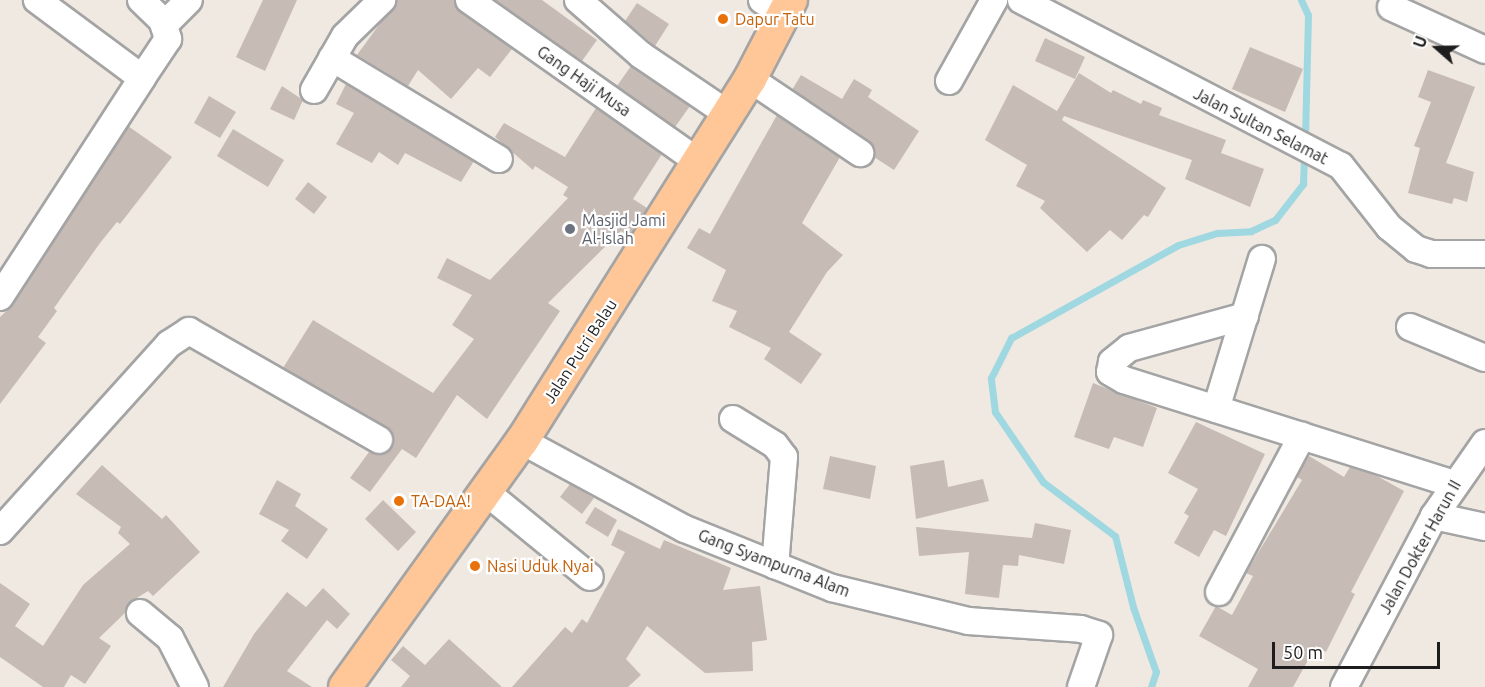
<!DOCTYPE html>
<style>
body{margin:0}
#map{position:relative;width:1485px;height:687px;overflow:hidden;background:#efe9e2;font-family:Ubuntu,sans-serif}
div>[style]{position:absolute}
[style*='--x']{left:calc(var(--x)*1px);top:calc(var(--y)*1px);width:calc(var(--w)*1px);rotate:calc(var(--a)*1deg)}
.stream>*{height:7px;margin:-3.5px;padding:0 3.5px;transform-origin:3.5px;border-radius:3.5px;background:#9fd8e0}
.building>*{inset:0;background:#c7bbb5}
.roads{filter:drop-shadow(2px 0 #a4a4a4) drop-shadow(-2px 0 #a4a4a4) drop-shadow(0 2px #a4a4a4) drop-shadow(0 -2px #a4a4a4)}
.minor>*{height:26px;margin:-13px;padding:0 13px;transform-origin:13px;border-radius:13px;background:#fff}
.major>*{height:32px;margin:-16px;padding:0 16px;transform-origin:16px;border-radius:16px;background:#ffc797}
.dots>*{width:16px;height:16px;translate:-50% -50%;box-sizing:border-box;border:3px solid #fff;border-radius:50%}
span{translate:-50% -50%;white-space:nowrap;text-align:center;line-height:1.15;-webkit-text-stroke:4.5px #fff;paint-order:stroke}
.food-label{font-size:16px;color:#c56008}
.left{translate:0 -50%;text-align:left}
.street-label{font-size:16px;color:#1d1d1d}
.worship-label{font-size:16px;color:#5b616d}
.north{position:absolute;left:1407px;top:18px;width:60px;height:60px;-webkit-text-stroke:4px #fff;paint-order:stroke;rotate:290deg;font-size:16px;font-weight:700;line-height:24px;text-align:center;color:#1d1d1d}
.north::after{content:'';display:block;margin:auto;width:21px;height:27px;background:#1d1d1d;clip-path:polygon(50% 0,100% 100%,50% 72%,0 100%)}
.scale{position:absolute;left:1272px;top:642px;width:168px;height:27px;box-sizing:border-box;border:3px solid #1d1d1d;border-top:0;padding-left:8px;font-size:18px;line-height:21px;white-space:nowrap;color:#1d1d1d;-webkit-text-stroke:4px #fff;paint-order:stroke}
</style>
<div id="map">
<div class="stream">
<i style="--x:1301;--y:0;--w:17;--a:65"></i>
<i style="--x:1308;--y:15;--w:125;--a:91.4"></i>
<i style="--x:1151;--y:687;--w:16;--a:-72"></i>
<i style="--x:1156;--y:672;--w:69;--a:-109.5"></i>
<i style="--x:1133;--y:607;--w:73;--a:-104.2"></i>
<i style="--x:1115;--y:536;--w:90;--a:-143.1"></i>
<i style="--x:1043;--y:482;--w:85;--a:-124.4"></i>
<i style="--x:995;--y:412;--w:34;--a:-97"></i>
<i style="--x:991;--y:378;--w:45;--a:-63.4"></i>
<i style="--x:1011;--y:338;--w:191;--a:-29.1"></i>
<i style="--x:1178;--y:245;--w:41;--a:-17.1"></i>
<i style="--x:1217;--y:233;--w:34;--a:-3"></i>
<i style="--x:1251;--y:231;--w:26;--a:-25"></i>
<i style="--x:1275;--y:220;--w:46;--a:-52.1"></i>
<i style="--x:1303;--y:184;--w:30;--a:-88"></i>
</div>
<div class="building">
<i style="clip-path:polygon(263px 0,297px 0,265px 71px,236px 57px)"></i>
<i style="clip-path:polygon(397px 0,454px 0,460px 12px,512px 49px,490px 77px,478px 68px,451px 99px,418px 70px,408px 86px,357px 55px)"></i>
<i style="clip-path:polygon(495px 0,542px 0,597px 40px,582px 61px)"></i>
<i style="clip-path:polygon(637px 3px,669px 24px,655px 46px,625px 21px)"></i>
<i style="clip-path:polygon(1045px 38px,1085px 57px,1075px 79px,1035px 61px)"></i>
<i style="clip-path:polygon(1250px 47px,1303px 69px,1285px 112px,1232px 89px)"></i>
<i style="clip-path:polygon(631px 66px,690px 106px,675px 127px,617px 86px)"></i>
<i style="clip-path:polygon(1428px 70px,1475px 87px,1446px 163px,1474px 172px,1467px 202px,1454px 198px,1452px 204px,1408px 193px,1420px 148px,1414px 146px,1431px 102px,1418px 97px)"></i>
<i style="clip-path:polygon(1079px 73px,1111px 93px,1113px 90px,1141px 104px,1143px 100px,1162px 108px,1159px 115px,1226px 140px,1221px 153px,1264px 169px,1250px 207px,1185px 179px,1192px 160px,1064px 116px,1062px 120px,1166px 188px,1148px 217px,1144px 215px,1122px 240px,1110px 230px,1087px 252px,1040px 208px,1045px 201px,1016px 186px,1027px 165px,985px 140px,1013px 85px,1057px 111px)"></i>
<i style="clip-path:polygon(801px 75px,842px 99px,854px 79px,872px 90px,868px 97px,919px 131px,894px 170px,874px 157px,874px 147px,868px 141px,792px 90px)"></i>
<i style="clip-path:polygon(346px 84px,474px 161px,461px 182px,405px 153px,398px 165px,379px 152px,372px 163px,336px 144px,354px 113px,336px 104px)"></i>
<i style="clip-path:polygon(282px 86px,303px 100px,294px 120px,270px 109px)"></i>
<i style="clip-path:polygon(209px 96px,236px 112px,220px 138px,194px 123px)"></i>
<i style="clip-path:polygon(596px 108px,662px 154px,633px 199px,647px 208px,630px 237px,621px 231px,548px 303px,560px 311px,487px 419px,457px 395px,416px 458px,402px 449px,370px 492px,350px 478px,369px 452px,380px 455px,392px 448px,392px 432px,283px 368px,313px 320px,433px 393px,474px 339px,452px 325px,472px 295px,437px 278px,447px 258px,490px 280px,568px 198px,563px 195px,568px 187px,535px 166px,533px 170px,495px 137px,504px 123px,565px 157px)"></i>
<i style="clip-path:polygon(777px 115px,840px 157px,802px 223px,843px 255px,827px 272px,789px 332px,822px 354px,801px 384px,764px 359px,771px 348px,729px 327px,737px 311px,712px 301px,726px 270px,687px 248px,699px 228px,710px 234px)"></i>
<i style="clip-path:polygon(128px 126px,172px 157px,120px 224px,117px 222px,100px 243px,54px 308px,57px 311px,38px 337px,46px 343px,0 404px,0 317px,13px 305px)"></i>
<i style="clip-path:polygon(233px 129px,284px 160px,268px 187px,217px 156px)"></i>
<i style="clip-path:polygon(308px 182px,327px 197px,314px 214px,295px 199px)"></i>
<i style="clip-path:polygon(1093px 383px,1157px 408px,1143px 447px,1114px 437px,1109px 449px,1074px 437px)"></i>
<i style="clip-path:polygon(1196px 422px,1265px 454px,1226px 536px,1214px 530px,1199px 557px,1174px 543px,1189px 516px,1184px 513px,1198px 489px,1168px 473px)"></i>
<i style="clip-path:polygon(830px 456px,876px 466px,870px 499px,823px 489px)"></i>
<i style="clip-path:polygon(1309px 456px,1344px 477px,1350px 467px,1377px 476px,1404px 491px,1351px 592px,1355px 594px,1326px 652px,1316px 646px,1293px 687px,1248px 687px,1258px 669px,1199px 636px,1216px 606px,1232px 615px,1253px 576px,1246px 573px,1302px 480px,1297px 477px)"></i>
<i style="clip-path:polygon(944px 460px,948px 487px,983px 479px,989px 501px,916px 519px,910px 466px)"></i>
<i style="clip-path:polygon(102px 465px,162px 519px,166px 515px,200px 552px,153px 596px,148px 591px,129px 603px,125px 613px,99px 638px,111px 646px,85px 684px,71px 675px,64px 687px,43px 687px,0 657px,0 583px,30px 604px,15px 626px,43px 646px,83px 585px,130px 544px,118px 533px,121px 527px,76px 494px)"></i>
<i style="clip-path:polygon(277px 480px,301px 494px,295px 506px,328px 529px,307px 559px,281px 541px,289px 530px,259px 514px)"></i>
<i style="clip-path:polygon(570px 484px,594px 498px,582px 514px,560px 497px)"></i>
<i style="clip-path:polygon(383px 500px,416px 532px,398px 551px,365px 519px)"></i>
<i style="clip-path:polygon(595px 507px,617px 520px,608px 537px,585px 523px)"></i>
<i style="clip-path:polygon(1035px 523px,1071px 530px,1064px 564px,1019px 555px,1018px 566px,1003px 565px,999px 598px,965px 594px,969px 552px,919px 556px,916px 527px,1032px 538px)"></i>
<i style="clip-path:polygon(618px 529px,660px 549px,664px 540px,731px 568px,723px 590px,760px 586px,767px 640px,752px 642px,753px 671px,705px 673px,647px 626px,626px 659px,641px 675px,628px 687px,512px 687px,565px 627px,572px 633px,582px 619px,587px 623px,625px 552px,611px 545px)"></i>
<i style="clip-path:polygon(323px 588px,350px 614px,337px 629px,327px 620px,287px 671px,312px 687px,223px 687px,254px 634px,287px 592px,306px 607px)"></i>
<i style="clip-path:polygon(449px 639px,502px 687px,401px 687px,410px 676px,391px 660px,403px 646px,425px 665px)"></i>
</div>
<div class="roads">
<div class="minor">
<i style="--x:141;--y:0;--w:29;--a:44"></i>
<i style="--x:162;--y:20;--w:20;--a:72"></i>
<i style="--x:168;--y:39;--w:47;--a:123.7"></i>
<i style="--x:469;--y:0;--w:281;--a:35.2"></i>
<i style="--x:578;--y:0;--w:84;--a:41.1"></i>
<i style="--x:641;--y:55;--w:105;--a:34.1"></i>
<i style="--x:762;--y:0;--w:27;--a:31"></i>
<i style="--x:1021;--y:0;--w:360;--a:27.4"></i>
<i style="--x:1341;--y:166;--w:78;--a:51.8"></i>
<i style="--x:1389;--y:227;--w:35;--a:39"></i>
<i style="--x:1416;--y:249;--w:16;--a:18"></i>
<i style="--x:1431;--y:254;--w:54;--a:0"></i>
<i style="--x:1391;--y:7;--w:103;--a:24.6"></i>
<i style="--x:164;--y:25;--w:35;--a:-45"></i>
<i style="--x:332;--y:58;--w:195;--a:31.2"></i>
<i style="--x:750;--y:79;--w:133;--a:33.9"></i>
<i style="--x:949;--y:81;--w:93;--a:-60.9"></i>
<i style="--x:314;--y:90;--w:62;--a:-60.1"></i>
<i style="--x:345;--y:36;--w:52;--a:-44.2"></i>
<i style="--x:0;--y:297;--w:261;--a:-57"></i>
<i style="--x:142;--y:78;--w:131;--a:-143.4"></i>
<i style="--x:1245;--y:316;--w:120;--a:164.6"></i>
<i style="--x:1129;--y:348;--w:22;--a:141"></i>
<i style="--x:1112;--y:362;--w:10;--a:101"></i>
<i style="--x:1110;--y:372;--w:16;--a:30"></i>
<i style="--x:1124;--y:380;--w:345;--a:17.5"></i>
<i style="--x:1410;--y:327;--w:81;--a:22.5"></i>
<i style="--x:1216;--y:409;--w:157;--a:-73"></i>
<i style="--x:733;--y:419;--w:49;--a:31.8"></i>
<i style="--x:775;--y:445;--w:15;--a:53"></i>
<i style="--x:784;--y:457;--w:109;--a:94.7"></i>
<i style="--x:522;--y:441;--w:185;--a:28.4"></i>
<i style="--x:685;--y:529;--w:158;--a:21.9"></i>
<i style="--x:832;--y:588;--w:140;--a:13.6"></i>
<i style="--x:968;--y:621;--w:113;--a:4"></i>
<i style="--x:1081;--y:629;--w:19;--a:18"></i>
<i style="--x:1099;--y:635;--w:55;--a:109.1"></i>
<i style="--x:486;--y:492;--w:134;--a:39.3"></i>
<i style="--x:1434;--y:516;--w:52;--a:12.2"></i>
<i style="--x:0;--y:531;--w:252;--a:-47.9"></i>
<i style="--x:169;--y:344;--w:24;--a:-33"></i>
<i style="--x:189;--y:331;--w:219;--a:29.8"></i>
<i style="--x:1219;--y:592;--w:177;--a:-62"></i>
<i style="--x:140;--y:613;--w:39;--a:40"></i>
<i style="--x:170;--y:638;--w:55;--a:63"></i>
<i style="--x:1344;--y:687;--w:193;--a:-62.2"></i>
<i style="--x:1434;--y:516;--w:89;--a:-55.1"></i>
</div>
<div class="major">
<i style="--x:345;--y:687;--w:303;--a:-54.3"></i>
<i style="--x:522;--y:441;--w:428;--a:-57.8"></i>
<i style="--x:750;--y:79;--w:89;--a:-62.6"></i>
</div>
</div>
<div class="dots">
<i style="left:723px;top:19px;background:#e8710a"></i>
<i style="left:570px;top:229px;background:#6b7280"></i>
<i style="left:399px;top:501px;background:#e8710a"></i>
<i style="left:475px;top:566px;background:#e8710a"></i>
</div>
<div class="food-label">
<span class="left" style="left:735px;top:19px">Dapur Tatu</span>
<span class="left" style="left:411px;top:501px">TA-DAA!</span>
<span class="left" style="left:487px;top:566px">Nasi Uduk Nyai</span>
</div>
<div class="street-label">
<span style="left:584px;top:81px;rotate:35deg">Gang Haji Musa</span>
<span style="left:1261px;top:126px;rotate:27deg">Jalan Sultan Selamat</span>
<span style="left:580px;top:351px;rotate:-57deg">Jalan Putri Balau</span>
<span style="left:1420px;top:547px;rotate:-61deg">Jalan Dokter Harun II</span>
<span style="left:774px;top:563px;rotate:21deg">Gang Syampurna Alam</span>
</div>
<div class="worship-label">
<span class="left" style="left:582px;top:229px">Masjid Jami<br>Al-Islah</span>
</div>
<div class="north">U</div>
<div class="scale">50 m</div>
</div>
